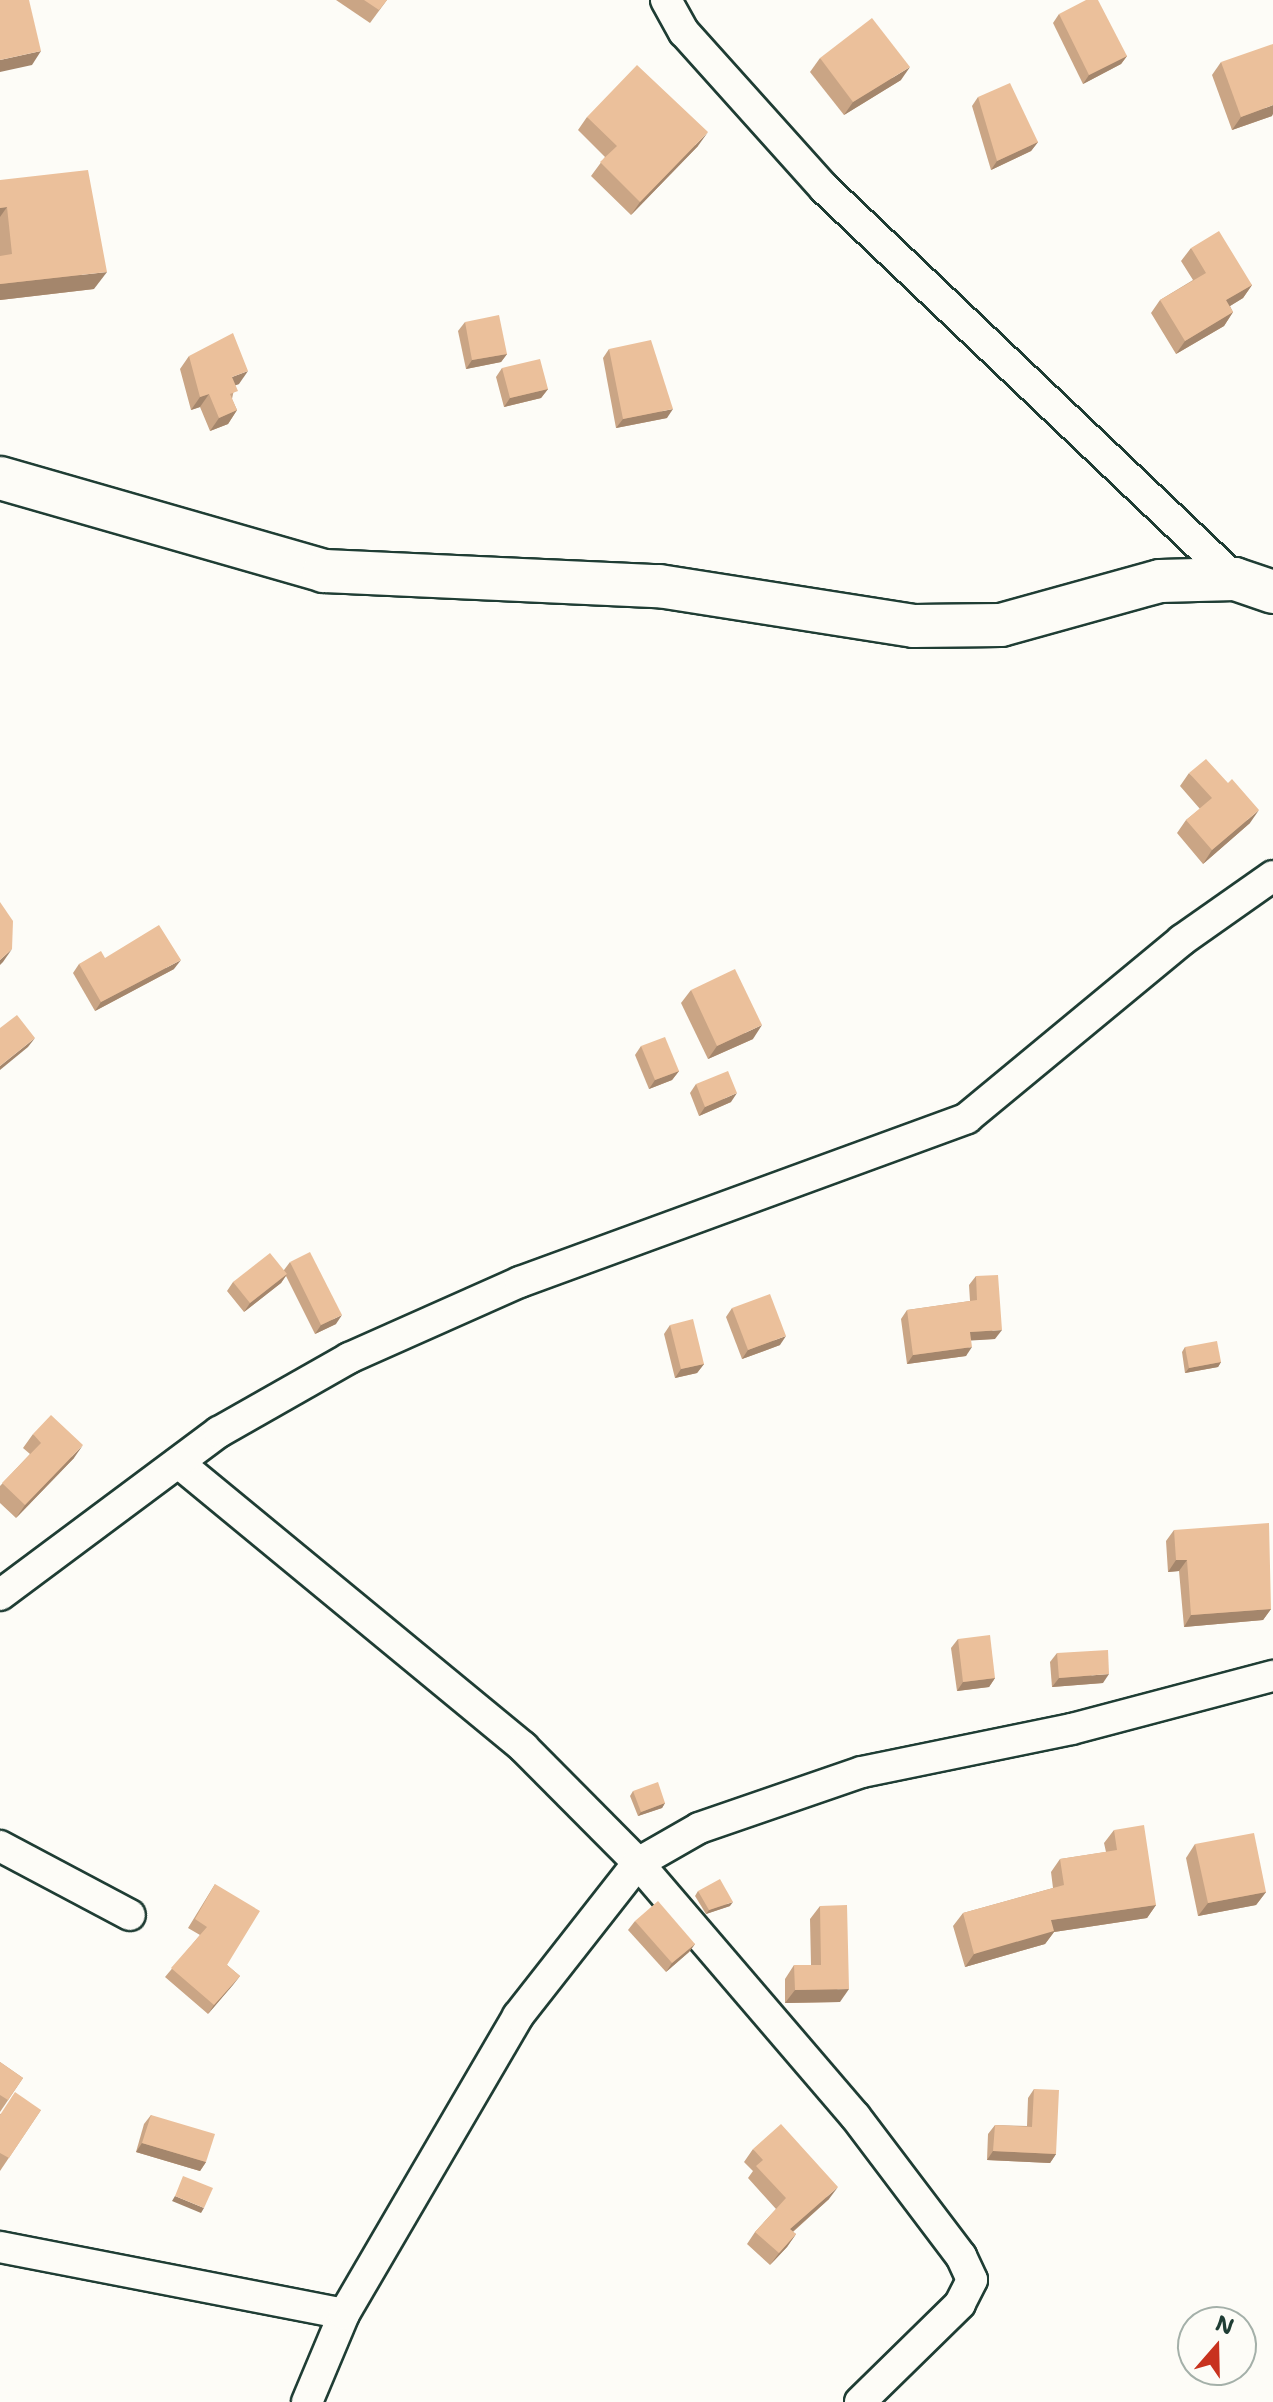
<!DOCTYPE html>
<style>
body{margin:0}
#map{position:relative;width:1273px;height:2402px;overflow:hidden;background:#fdfcf7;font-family:"Shantell Sans",sans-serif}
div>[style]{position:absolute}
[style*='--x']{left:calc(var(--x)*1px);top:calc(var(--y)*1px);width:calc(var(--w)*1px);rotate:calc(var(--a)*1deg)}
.roads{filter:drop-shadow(2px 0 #1f3d34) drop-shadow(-2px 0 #1f3d34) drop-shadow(0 2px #1f3d34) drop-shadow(0 -2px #1f3d34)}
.minor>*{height:30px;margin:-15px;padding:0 15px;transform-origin:15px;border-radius:15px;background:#fdfcf7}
.highway>*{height:42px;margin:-21px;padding:0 21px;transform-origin:21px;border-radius:21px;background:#fdfcf7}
.wall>*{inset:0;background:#caa585}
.shaded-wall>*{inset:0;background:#a4866c}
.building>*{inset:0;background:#ebc09b}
span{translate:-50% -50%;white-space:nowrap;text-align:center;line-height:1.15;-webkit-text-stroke:6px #fdfcf7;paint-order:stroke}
.north{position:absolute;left:1177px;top:2306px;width:80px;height:80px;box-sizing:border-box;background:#fdfcf7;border:2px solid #a4b0a9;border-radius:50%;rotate:20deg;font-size:22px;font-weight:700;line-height:32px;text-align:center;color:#1f3d34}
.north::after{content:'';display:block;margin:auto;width:28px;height:36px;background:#c8321e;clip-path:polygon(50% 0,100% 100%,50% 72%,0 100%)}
</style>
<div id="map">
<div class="roads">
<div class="minor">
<i style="--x:666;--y:0;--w:37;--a:61"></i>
<i style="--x:684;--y:32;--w:210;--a:48.1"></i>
<i style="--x:824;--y:188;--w:567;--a:43.57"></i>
<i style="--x:180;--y:1464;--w:445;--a:39.5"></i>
<i style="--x:523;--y:1747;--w:163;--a:45.2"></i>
<i style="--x:638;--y:1863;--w:333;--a:49.4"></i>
<i style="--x:855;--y:2116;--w:176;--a:52.9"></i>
<i style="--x:961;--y:2256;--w:26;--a:65"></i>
<i style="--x:972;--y:2280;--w:27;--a:117"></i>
<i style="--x:960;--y:2304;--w:140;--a:135.6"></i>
<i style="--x:0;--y:1595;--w:273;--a:-36.7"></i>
<i style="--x:219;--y:1432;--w:150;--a:-29.6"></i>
<i style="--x:349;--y:1358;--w:187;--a:-24"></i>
<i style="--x:520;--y:1282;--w:476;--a:-20.1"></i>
<i style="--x:967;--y:1118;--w:279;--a:-39.6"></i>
<i style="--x:1182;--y:940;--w:111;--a:-35.1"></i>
<i style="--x:0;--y:1846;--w:147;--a:28"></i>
<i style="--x:0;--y:2247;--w:350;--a:11"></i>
<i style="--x:307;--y:2402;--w:95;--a:-67.2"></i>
<i style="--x:344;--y:2314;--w:345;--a:-59.7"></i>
<i style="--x:518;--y:2016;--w:194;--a:-51.9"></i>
<i style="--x:638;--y:1863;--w:70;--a:-29.8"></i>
<i style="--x:699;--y:1828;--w:172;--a:-19"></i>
<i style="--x:862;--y:1772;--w:214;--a:-11.6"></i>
<i style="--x:1072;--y:1729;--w:208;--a:-14.8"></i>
</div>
<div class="highway">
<i style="--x:0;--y:478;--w:337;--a:16"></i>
<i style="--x:324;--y:571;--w:335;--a:2.6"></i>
<i style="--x:659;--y:586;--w:258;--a:8.9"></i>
<i style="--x:914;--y:626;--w:87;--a:-0.7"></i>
<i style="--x:1001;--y:625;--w:165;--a:-15.5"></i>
<i style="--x:1160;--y:581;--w:75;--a:-1.5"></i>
<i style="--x:1235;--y:579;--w:40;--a:18.9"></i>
</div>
</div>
<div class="wall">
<i style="clip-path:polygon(336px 0,387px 0,370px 23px)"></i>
<i style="clip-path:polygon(1059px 14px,1127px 56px,1121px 64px,1083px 84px,1053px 23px)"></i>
<i style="clip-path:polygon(820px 58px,901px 80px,844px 115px,810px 72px)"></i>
<i style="clip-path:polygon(1221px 62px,1272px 116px,1232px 130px,1212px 75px)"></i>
<i style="clip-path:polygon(978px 97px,1038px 142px,1031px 151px,991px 170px,972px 106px)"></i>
<i style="clip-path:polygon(587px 117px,698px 146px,631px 215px,591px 176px,605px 157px,578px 130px)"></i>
<i style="clip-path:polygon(0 180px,94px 289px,0 300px)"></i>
<i style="clip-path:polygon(1191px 248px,1252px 285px,1243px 298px,1230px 306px,1233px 312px,1224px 326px,1176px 354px,1151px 313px,1160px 300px,1193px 280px,1181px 261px)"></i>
<i style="clip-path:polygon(465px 322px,507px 354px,501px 362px,466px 369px,458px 331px)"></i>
<i style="clip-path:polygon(609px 349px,667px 418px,616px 428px,603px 358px)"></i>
<i style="clip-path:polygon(189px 356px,239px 384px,235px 385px,232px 399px,237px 410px,228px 424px,210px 431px,200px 407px,191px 410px,180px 369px)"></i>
<i style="clip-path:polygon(502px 368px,548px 389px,541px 398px,504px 407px,496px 377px)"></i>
<i style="clip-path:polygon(1189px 773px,1250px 823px,1203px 864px,1177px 833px,1186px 820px,1200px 809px,1180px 786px)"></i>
<i style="clip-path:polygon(105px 958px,174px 969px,95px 1011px,73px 973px,79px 964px)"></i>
<i style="clip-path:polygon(691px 990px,753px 1039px,708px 1059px,681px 1003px)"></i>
<i style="clip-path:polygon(641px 1046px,679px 1071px,672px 1080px,649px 1089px,635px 1055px)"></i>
<i style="clip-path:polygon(696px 1084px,731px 1102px,699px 1116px,690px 1093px)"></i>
<i style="clip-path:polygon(290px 1262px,336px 1324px,315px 1334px,286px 1276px,281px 1283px,244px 1312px,227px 1291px,233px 1282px,284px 1270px)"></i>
<i style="clip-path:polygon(976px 1276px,995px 1339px,971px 1340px,966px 1356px,907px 1364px,901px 1319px,907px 1310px,970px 1301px,969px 1285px)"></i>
<i style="clip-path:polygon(732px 1308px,780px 1345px,742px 1359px,726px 1317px)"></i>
<i style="clip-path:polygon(670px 1325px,704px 1364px,697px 1373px,675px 1378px,664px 1334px)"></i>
<i style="clip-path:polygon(1185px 1347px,1221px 1362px,1218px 1367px,1185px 1373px,1182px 1352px)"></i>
<i style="clip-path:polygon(33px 1434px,74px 1458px,16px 1518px,0 1503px,0 1486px,30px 1454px,23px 1448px)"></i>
<i style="clip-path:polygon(1174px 1530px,1271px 1609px,1263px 1620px,1184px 1627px,1179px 1571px,1168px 1572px,1166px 1541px)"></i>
<i style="clip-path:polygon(958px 1639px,995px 1678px,989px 1687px,957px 1691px,951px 1648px)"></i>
<i style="clip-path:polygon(1057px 1653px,1103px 1683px,1052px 1687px,1050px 1662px)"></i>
<i style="clip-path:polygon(633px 1791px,665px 1803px,662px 1808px,638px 1816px,630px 1796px)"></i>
<i style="clip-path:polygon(1114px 1830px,1156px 1905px,1147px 1918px,1054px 1932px,1045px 1944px,965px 1967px,953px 1926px,963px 1913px,1053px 1888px,1051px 1872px,1060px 1859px,1106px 1852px,1104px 1843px)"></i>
<i style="clip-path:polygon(1195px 1844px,1266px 1892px,1256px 1905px,1198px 1916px,1186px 1858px)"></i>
<i style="clip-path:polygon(215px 1884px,227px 1965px,240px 1976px,208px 2014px,165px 1977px,200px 1935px,188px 1928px)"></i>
<i style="clip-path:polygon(698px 1891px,730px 1906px,706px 1914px,695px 1896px)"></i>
<i style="clip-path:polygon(820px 1906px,840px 2002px,785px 2003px,785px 1979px,794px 1965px,811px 1965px,810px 1919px)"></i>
<i style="clip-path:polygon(635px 1921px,695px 1944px,689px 1952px,666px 1972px,628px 1930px)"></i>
<i style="clip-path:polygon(0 2062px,23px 2078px,0 2112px)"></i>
<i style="clip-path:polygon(1034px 2089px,1056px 2154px,1050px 2163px,987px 2160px,988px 2134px,995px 2125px,1027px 2126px,1028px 2098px)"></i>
<i style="clip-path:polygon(41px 2110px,0 2171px,0 2114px)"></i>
<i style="clip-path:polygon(151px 2115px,206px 2162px,200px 2171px,136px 2152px,144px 2124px)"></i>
<i style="clip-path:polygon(753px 2149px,829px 2199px,793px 2232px,796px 2234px,787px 2247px,770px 2265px,747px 2244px,755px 2232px,776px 2209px,748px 2178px,753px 2171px,744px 2162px)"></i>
</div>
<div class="shaded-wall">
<i style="clip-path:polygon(41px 51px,32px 65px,0 72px,0 60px)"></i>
<i style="clip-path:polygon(1127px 56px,1121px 64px,1083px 84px,1089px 75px)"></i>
<i style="clip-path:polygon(910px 67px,901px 80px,844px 115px,853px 102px)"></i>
<i style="clip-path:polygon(1273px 105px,1273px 114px,1272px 116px,1232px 130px,1241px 117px)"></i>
<i style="clip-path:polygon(708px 132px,698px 146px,631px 215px,640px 202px)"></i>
<i style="clip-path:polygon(1038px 142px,1031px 151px,991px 170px,997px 161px)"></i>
<i style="clip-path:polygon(7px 207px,0 217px,0 208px)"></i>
<i style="clip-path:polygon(107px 272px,94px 289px,0 300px,0 284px)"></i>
<i style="clip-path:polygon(1252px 285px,1243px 298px,1217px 314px,1226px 300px)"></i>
<i style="clip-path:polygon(1233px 312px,1224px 326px,1176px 354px,1185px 341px)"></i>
<i style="clip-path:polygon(507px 354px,501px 362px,466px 369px,472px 360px)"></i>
<i style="clip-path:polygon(248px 371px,239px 384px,223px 390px,232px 377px)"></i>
<i style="clip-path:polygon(548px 389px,541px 398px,504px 407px,510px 398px)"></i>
<i style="clip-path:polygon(209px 394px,200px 407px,191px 410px,200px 397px)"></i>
<i style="clip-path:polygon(673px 409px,667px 418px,616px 428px,623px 419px)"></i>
<i style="clip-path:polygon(237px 410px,228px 424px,210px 431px,219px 418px)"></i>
<i style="clip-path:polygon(1259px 810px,1250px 823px,1203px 864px,1212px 850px)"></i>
<i style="clip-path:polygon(12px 949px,3px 962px,0 965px,0 960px)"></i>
<i style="clip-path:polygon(181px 960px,174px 969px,95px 1011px,101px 1002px)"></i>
<i style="clip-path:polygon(762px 1025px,753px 1039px,708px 1059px,717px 1046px)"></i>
<i style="clip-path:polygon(35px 1038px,28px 1047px,0 1070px,0 1066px)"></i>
<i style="clip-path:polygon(679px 1071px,672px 1080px,649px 1089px,655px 1080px)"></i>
<i style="clip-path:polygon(737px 1093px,731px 1102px,699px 1116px,705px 1107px)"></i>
<i style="clip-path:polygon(287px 1274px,281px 1283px,244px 1312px,250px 1303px)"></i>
<i style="clip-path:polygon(342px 1315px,336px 1324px,315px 1334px,321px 1325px)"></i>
<i style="clip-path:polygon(1002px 1330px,995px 1339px,964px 1341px,970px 1332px)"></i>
<i style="clip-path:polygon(786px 1336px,780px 1345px,742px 1359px,748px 1350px)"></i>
<i style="clip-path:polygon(972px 1347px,966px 1356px,907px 1364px,913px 1355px)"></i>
<i style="clip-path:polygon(1221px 1362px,1218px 1367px,1185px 1373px,1189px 1368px)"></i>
<i style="clip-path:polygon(704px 1364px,697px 1373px,675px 1378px,681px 1369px)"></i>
<i style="clip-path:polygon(83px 1445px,74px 1458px,16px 1518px,25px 1505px)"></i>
<i style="clip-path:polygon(1176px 1560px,1187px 1560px,1179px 1571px,1168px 1572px)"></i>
<i style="clip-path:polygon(1271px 1609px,1263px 1620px,1184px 1627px,1191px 1615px)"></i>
<i style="clip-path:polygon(1109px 1674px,1103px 1683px,1052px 1687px,1059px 1678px)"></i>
<i style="clip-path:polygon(995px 1678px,989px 1687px,957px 1691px,963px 1682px)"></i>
<i style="clip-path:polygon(665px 1803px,662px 1808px,638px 1816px,641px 1812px)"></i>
<i style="clip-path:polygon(1266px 1892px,1256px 1905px,1198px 1916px,1208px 1903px)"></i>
<i style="clip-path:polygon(733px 1902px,730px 1906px,706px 1914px,709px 1910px)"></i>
<i style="clip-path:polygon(1156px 1905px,1147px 1918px,1054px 1932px,1045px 1944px,965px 1967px,974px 1954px,1051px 1920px)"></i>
<i style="clip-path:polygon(695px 1944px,689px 1952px,666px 1972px,672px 1963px)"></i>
<i style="clip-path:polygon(240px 1976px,233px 1985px,208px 2014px,214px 2005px)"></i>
<i style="clip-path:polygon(849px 1989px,840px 2002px,785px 2003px,795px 1990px)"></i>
<i style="clip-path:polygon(142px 2143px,206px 2162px,200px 2171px,136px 2152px)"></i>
<i style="clip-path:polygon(993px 2151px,1056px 2154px,1050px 2163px,987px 2160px)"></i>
<i style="clip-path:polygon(838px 2187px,829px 2199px,781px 2242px,790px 2229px)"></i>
<i style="clip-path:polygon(175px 2196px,204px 2208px,201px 2213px,172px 2201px)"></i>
<i style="clip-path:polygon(796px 2234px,787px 2247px,770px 2265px,779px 2253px)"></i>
</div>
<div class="building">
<i style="clip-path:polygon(0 0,29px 0,41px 51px,0 60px)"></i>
<i style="clip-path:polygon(364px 0,387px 0,379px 10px)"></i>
<i style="clip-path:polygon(1086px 0,1098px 0,1127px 56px,1089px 75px,1059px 14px)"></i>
<i style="clip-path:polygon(872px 18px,910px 67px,853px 102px,820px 58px)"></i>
<i style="clip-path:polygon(1273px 44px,1273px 105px,1241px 117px,1221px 62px)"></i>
<i style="clip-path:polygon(637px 65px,708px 132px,640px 202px,600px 162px,617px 146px,587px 117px)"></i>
<i style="clip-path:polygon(1010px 83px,1038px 142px,997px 161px,978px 97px)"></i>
<i style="clip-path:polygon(88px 170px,107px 272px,0 284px,0 256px,12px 254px,7px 207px,0 208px,0 180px)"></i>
<i style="clip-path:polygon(1219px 231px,1252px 285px,1226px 300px,1233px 312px,1185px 341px,1160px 300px,1206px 273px,1191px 248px)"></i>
<i style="clip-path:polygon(499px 315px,507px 354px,472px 360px,465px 322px)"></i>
<i style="clip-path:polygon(233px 333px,248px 371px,232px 377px,238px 391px,230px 394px,237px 410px,219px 418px,209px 394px,200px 397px,189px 356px)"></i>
<i style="clip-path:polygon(651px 340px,673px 409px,623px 419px,609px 349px)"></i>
<i style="clip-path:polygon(540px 359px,548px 389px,510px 398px,502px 368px)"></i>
<i style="clip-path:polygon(1206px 759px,1228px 783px,1232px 779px,1259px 810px,1212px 850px,1186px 820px,1212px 798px,1189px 773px)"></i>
<i style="clip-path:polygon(0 902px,13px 921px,12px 949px,0 960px)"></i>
<i style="clip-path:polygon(159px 925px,181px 960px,101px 1002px,79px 964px,101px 951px,105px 958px)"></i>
<i style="clip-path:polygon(735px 969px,762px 1025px,717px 1046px,691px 990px)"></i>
<i style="clip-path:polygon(17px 1015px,35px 1038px,0 1066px,0 1028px)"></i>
<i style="clip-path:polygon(665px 1037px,679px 1071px,655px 1080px,641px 1046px)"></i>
<i style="clip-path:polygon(728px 1071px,737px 1093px,705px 1107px,696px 1084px)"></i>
<i style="clip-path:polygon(310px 1252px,342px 1315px,321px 1325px,290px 1262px)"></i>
<i style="clip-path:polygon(270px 1253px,287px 1274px,250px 1303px,233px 1282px)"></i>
<i style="clip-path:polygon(998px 1275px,1002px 1330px,970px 1332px,972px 1347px,913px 1355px,907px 1310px,977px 1300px,976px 1276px)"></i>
<i style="clip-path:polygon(770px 1294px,786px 1336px,748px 1350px,732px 1308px)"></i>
<i style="clip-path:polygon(693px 1319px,704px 1364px,681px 1369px,670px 1325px)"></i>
<i style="clip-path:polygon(1217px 1341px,1221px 1362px,1189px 1368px,1185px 1347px)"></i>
<i style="clip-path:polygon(51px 1415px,83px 1445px,25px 1505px,2px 1483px,41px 1443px,33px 1434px)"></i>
<i style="clip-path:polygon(1269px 1523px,1271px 1609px,1191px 1615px,1187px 1560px,1176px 1560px,1174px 1530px)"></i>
<i style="clip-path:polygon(990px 1635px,995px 1678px,963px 1682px,958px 1639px)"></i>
<i style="clip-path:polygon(1108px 1650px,1109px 1674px,1059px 1678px,1057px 1653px)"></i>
<i style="clip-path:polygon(658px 1782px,665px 1803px,641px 1812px,633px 1791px)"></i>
<i style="clip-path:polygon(1144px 1825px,1156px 1905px,1051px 1920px,1054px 1931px,974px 1954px,963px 1913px,1064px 1885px,1060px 1859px,1117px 1850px,1114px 1830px)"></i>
<i style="clip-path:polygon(1254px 1833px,1266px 1892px,1208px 1903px,1195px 1844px)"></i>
<i style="clip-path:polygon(720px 1879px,733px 1902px,709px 1910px,698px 1891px)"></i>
<i style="clip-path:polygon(215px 1884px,260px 1911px,227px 1965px,240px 1976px,214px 2005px,171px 1968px,207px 1927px,195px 1919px)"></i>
<i style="clip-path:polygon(658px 1901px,695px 1944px,672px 1963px,635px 1921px)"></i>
<i style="clip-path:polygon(847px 1905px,849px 1989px,795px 1990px,794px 1965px,821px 1965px,820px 1906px)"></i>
<i style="clip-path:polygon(0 2062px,23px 2078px,8px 2100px,0 2095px)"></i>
<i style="clip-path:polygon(1034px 2089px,1059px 2090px,1056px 2154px,993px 2151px,995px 2125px,1032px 2127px)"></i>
<i style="clip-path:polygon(15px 2092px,41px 2110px,9px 2158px,0 2153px,0 2115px)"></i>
<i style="clip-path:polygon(151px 2115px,215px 2134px,206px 2162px,142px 2143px)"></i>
<i style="clip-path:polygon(781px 2124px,838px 2187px,790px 2229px,796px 2234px,779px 2253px,755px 2232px,786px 2198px,756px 2166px,763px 2160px,753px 2149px)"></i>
<i style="clip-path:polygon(183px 2176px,213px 2188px,204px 2208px,175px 2196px)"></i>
</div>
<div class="north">N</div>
</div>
